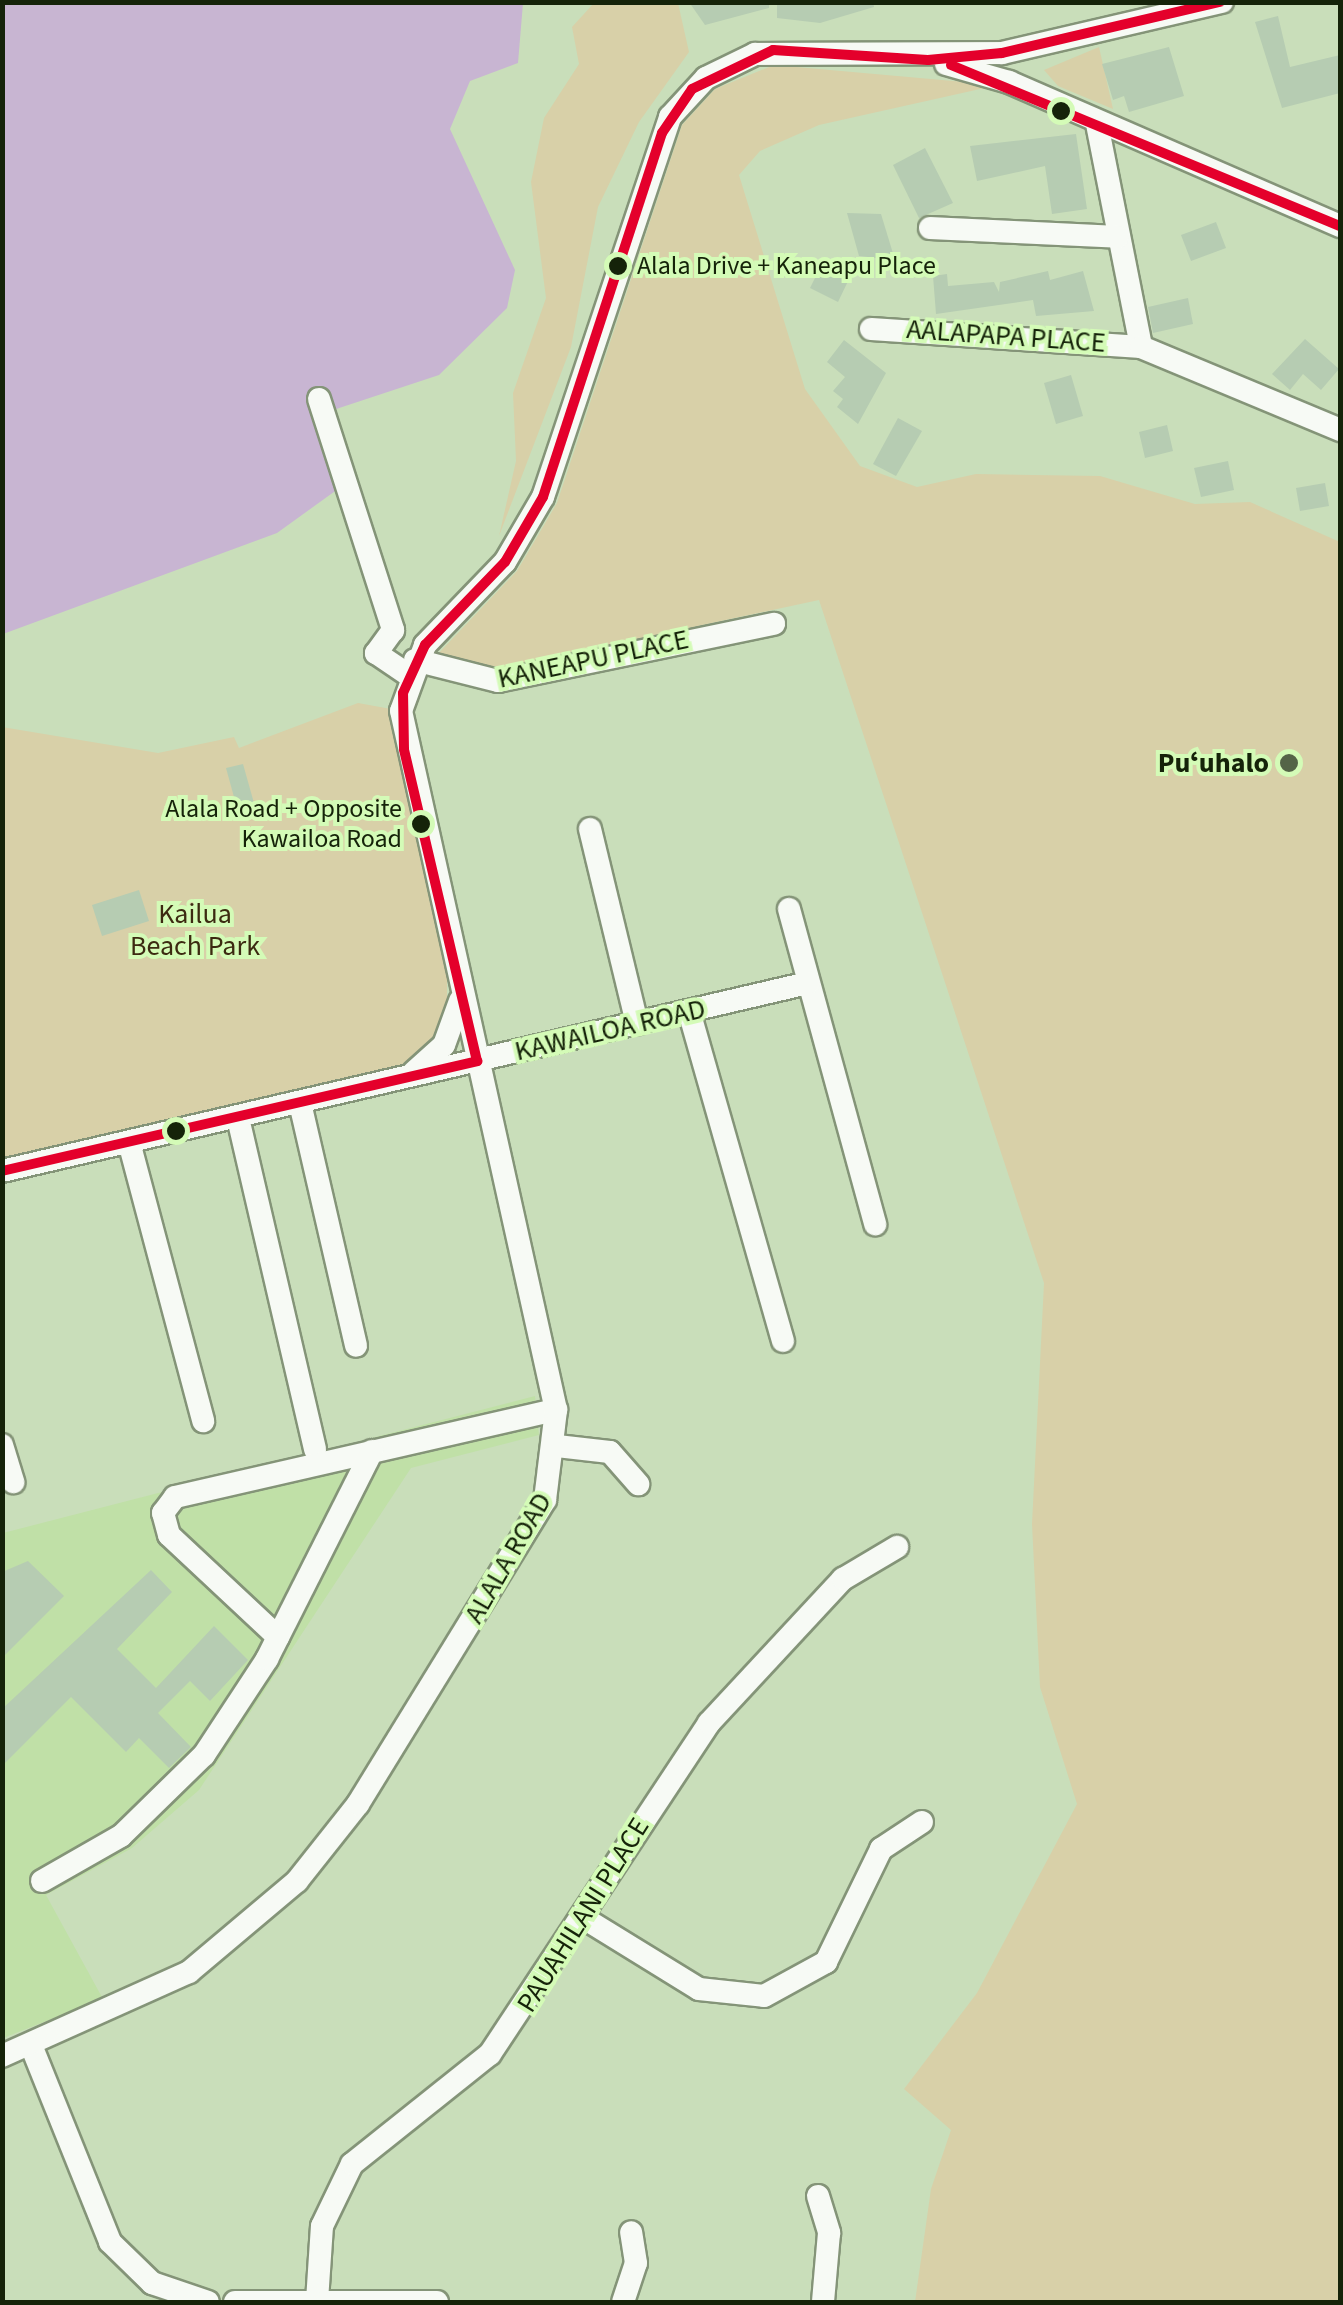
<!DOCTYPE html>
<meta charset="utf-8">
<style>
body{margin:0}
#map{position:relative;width:1343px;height:2305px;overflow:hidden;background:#c9deba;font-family:"Source Sans 3",sans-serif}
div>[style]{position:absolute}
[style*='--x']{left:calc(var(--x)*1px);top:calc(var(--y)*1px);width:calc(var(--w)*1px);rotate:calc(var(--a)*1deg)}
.built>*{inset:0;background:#c0e0a7}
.green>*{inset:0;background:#d8d0a8}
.water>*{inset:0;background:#c8b5d2}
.building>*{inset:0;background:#b6ccb2}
.roads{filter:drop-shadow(2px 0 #849478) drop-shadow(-2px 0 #849478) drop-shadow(0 2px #849478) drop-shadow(0 -2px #849478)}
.minor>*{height:22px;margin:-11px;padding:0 11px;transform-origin:11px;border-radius:11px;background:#f7faf5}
.bus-1>*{height:10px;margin:-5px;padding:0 5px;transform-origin:5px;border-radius:5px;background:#e4002b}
.dots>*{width:28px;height:28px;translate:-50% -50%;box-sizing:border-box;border:5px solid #d4fbb7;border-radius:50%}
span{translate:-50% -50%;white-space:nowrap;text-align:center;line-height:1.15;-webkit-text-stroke:8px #d4fbb7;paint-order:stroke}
.bus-label{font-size:26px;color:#152309}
.left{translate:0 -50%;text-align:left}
.right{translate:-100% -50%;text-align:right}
.street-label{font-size:28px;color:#152309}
.poi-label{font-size:28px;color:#152309;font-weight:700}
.park-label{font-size:28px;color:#3c2a11}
.frame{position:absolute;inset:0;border:5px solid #152309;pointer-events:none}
</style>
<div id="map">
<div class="built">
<i style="clip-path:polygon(535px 1396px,539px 1435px,411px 1468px,199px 1790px,132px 1848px,46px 1895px,103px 1999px,3px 2038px,3px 1533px)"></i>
</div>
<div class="green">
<i style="clip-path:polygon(594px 3px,678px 3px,689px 52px,639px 122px,598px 207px,571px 347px,499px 536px,516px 461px,513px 393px,546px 298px,531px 182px,544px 118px,579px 64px,572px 27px)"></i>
<i style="clip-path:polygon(1099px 47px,1113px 109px,1058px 86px,1044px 70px)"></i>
<i style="clip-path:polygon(774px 65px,998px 85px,819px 125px,760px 151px,739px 175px,805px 389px,860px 466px,917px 487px,976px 474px,1100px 476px,1195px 504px,1250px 502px,1340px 542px,1340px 2302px,915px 2302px,931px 2189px,951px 2130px,904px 2089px,977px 1993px,1077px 1804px,1040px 1687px,1032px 1524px,1044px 1283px,819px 600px,502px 668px,435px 657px,517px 571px,557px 503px,682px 125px,715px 89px)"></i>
<i style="clip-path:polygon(358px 703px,391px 709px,447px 971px,447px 1011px,428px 1046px,397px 1068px,3px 1161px,2px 727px,158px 753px,234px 737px,239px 748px)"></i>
</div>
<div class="water">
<i style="clip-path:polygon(3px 3px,523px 3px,518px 63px,470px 81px,450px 129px,515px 270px,507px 308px,439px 375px,315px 416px,338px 489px,277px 533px,3px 634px)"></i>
</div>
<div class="building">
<i style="clip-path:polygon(689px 2px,769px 2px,769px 8px,705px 25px)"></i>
<i style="clip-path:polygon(777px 2px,873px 2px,874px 7px,820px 23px,777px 18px)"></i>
<i style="clip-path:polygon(1278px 16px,1290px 67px,1340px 55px,1340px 93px,1282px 108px,1255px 22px)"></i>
<i style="clip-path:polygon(1169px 47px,1184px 96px,1129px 112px,1124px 96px,1113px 100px,1102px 64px)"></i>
<i style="clip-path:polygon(1076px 134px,1087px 209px,1052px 214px,1045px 166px,977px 181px,970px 146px)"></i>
<i style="clip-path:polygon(925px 148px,953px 203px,919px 218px,893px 165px)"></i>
<i style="clip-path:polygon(847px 213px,881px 214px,895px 260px,859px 256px)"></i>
<i style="clip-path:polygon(1216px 222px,1226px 248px,1191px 261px,1181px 235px)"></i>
<i style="clip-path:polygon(822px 264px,850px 277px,838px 302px,810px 288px)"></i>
<i style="clip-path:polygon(1048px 271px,1050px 280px,1083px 271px,1094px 311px,1036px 316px,1033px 300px,936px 314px,933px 276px,947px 274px,948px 286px,994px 282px,999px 292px,1000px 282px)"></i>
<i style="clip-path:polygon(1188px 298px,1193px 324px,1153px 333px,1148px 307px)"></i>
<i style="clip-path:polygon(1305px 339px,1339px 369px,1321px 390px,1303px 374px,1290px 390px,1272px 374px)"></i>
<i style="clip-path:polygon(844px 340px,886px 373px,858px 424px,837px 407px,843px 399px,833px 391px,845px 377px,827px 362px)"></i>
<i style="clip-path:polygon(1071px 375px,1083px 416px,1056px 424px,1044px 383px)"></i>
<i style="clip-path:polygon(898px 418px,922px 431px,896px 476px,873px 464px)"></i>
<i style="clip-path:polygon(1167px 425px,1173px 451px,1145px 458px,1139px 432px)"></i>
<i style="clip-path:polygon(1228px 461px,1234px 490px,1201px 497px,1194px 468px)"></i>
<i style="clip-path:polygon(1325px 483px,1329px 506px,1300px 511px,1296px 488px)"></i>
<i style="clip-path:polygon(243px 764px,254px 803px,237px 808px,226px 768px)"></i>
<i style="clip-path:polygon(139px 890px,149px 921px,102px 936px,92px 905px)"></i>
<i style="clip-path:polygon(28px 1561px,64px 1596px,2px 1658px,2px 1572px)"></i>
<i style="clip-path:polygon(151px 1570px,172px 1592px,117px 1649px,156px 1688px,214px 1626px,248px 1660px,210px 1701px,190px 1681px,158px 1713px,191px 1747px,169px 1768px,139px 1738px,126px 1752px,71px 1697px,2px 1766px,2px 1709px)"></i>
</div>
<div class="roads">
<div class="minor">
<i style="--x:946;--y:64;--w:66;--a:15.9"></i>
<i style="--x:1009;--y:82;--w:361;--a:23.5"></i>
<i style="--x:1097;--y:124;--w:227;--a:78.8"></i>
<i style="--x:930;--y:228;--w:188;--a:2.7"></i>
<i style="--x:871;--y:329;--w:271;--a:3.8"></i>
<i style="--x:1141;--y:347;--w:216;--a:22.6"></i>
<i style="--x:319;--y:399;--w:243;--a:72.2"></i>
<i style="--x:393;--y:630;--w:29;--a:126"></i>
<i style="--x:376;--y:653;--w:40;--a:34"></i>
<i style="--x:415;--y:660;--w:86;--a:14.2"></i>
<i style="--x:498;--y:681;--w:282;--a:-11.7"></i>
<i style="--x:590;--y:829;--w:200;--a:76.4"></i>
<i style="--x:789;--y:909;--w:327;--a:74.7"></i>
<i style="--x:689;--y:1011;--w:343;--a:74.1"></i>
<i style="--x:414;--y:1072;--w:40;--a:-42"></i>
<i style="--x:444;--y:1045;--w:47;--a:-70"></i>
<i style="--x:300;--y:1103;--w:249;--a:77"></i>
<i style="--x:238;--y:1118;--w:340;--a:76.9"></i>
<i style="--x:129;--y:1142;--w:289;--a:75.1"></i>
<i style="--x:2;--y:1171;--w:828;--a:-13.13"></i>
<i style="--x:2;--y:1445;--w:39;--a:73"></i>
<i style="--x:557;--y:1446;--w:53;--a:6.5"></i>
<i style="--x:610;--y:1452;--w:43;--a:48.8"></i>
<i style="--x:278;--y:1637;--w:149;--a:-136.9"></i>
<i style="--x:169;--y:1535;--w:23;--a:-105"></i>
<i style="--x:163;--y:1513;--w:20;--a:-53"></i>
<i style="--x:175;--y:1497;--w:391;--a:-12.9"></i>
<i style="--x:42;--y:1881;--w:91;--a:-29.7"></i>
<i style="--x:121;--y:1836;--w:116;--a:-44.3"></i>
<i style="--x:204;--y:1755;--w:115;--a:-56.7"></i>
<i style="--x:267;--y:1659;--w:233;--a:-63.2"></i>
<i style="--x:582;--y:1917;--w:137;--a:31.6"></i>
<i style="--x:699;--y:1989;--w:65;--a:6.1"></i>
<i style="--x:764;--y:1996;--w:71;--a:-28.7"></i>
<i style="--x:826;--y:1962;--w:126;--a:-64"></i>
<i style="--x:881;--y:1849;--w:49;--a:-33.4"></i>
<i style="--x:31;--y:2045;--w:212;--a:68.1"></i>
<i style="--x:110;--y:2242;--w:59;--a:44.3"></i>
<i style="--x:152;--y:2283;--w:59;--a:18.7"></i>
<i style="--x:2;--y:2056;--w:205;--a:-24.2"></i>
<i style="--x:189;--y:1972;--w:141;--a:-40.1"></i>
<i style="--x:297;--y:1881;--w:98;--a:-51.6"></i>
<i style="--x:358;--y:1804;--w:357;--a:-58.4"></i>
<i style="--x:545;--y:1500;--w:91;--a:-83"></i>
<i style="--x:556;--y:1410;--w:716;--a:-102.5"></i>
<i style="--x:401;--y:711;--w:70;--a:-70"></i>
<i style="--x:425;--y:645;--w:115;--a:-46.1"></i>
<i style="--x:505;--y:562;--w:75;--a:-59.7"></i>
<i style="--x:543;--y:497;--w:401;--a:-71.5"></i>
<i style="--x:670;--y:117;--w:53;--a:-47.3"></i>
<i style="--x:706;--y:78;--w:55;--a:-26.1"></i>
<i style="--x:755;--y:54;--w:247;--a:-0.2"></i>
<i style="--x:1002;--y:53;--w:226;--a:-13.1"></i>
<i style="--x:818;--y:2196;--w:39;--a:73"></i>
<i style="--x:829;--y:2233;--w:69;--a:95"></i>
<i style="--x:317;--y:2301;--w:75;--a:-86.2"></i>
<i style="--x:322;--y:2226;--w:69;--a:-64.2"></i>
<i style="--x:352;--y:2164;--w:176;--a:-38.6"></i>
<i style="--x:490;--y:2054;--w:397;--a:-56.5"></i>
<i style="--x:709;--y:1723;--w:197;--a:-47.1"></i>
<i style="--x:843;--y:1579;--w:63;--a:-30.7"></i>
<i style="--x:235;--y:2302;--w:202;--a:0"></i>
<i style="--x:623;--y:2302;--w:41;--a:-71.6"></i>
<i style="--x:636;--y:2263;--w:31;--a:-99"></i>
</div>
</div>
<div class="bus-1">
<i style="--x:951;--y:65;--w:421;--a:22.5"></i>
<i style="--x:2;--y:1171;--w:488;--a:-13"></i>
<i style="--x:477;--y:1061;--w:320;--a:-103.2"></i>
<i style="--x:404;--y:749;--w:56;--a:-91"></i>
<i style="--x:403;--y:693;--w:53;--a:-65.4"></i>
<i style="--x:425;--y:645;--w:115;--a:-46.1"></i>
<i style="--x:505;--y:562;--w:75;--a:-59.7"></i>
<i style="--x:543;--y:497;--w:383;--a:-71.9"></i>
<i style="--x:662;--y:133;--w:53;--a:-55.7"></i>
<i style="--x:692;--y:89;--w:90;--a:-25.7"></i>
<i style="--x:773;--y:50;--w:155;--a:3.7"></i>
<i style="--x:928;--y:60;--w:74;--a:-5.4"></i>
<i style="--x:1002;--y:53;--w:224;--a:-13.2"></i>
</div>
<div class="dots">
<i style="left:1061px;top:111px;background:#152309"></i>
<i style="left:618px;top:266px;background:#152309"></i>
<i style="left:1289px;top:763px;background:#546447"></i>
<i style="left:421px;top:824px;background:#152309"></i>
<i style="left:176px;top:1131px;background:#152309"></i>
</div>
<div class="bus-label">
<span class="left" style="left:637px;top:266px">Alala Drive + Kaneapu Place</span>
<span class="right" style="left:402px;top:824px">Alala Road + Opposite<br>Kawailoa Road</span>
</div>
<div class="street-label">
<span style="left:1006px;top:336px;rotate:4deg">AALAPAPA PLACE</span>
<span style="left:593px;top:659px;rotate:-12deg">KANEAPU PLACE</span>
<span style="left:610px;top:1030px;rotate:-13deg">KAWAILOA ROAD</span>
<span style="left:508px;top:1558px;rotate:-60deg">ALALA ROAD</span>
<span style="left:583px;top:1915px;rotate:-58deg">PAUAHILANI PLACE</span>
</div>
<div class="poi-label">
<span class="right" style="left:1269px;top:763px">Puʻuhalo</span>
</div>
<div class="park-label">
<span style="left:195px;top:930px">Kailua<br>Beach Park</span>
</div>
<div class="frame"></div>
</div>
